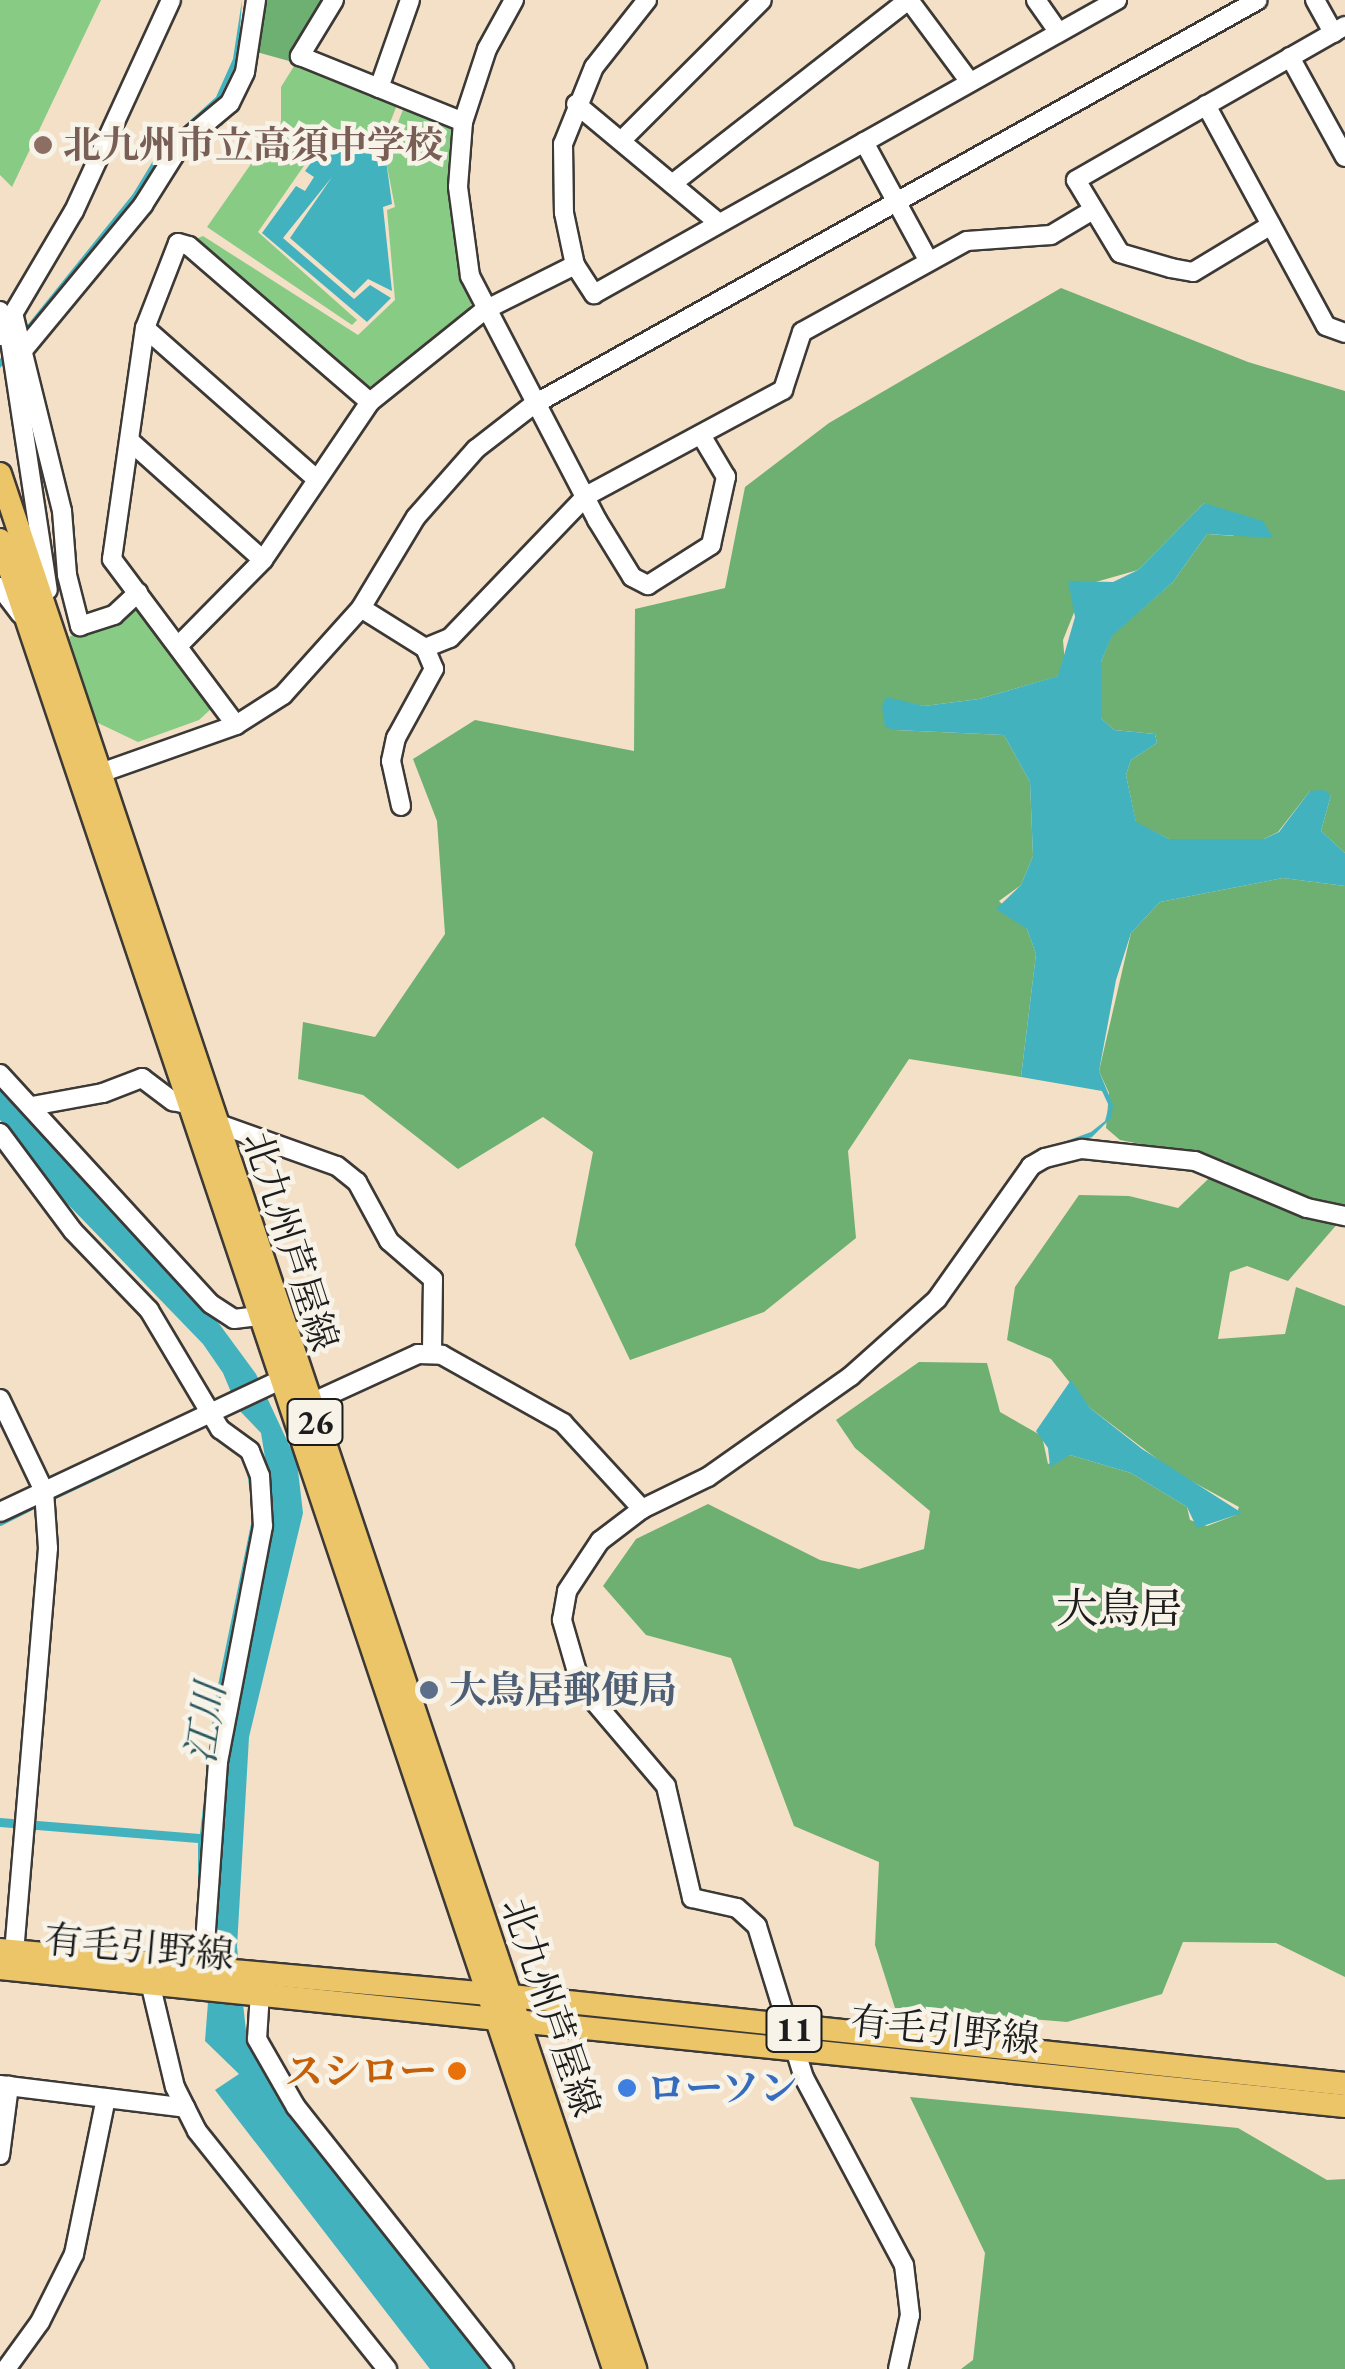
<!DOCTYPE html>
<meta charset="utf-8">
<style>
body{margin:0}
#map{position:relative;width:1345px;height:2369px;overflow:hidden;background:#f3e0c6;font-family:"EB Garamond","Noto Serif JP",serif}
div>[style]{position:absolute}
[style*='--x']{left:calc(var(--x)*1px);top:calc(var(--y)*1px);width:calc(var(--w)*1px);rotate:calc(var(--a)*1deg)}
.green>*{inset:0;background:#88cb84}
.forest>*{inset:0;background:#6eaf72}
.water>*{inset:0;background:#43b2bf}
.stream>*{height:5px;margin:-2.5px;padding:0 2.5px;transform-origin:2.5px;border-radius:2.5px;background:#43b2bf}
.roads{filter:drop-shadow(2px 0 #3c3936) drop-shadow(-2px 0 #3c3936) drop-shadow(0 2px #3c3936) drop-shadow(0 -2px #3c3936)}
.minor>*{height:18px;margin:-9px;padding:0 9px;transform-origin:9px;border-radius:9px;background:#fff}
.major>*{height:22px;margin:-11px;padding:0 11px;transform-origin:11px;border-radius:11px;background:#ecc569}
.dots>*{width:28px;height:28px;translate:-50% -50%;box-sizing:border-box;border:5px solid #f7f3e8;border-radius:50%}
span{translate:-50% -50%;white-space:nowrap;text-align:center;line-height:1.15;-webkit-text-stroke:9px #f7f3e8;paint-order:stroke}
.shield-label span{padding:2px 8px;background:#f7f3e8;border:2px solid;border-radius:8px;-webkit-text-stroke-width:0}
.shield-label{font-size:35px;color:#1c1c1c;font-weight:700}
.education-label{font-size:38px;color:#785e54;font-weight:700}
.left{translate:0 -50%;text-align:left}
.street-label{font-size:38px;color:#1c1c1c}
.service-label{font-size:38px;color:#4e5e75;font-weight:700}
.food-label{font-size:38px;color:#c56008;font-weight:700}
.right{translate:-100% -50%;text-align:right}
.shop-label{font-size:38px;color:#366cbe;font-weight:700}
.water-label{font-size:40px;color:#2c585d;font-style:italic}
.quarter-label{font-size:42px;color:#1c1c1c}
</style>
<div id="map">
<div class="green">
<i style="clip-path:polygon(0 0,101px 0,12px 187px,0 175px)"></i>
<i style="clip-path:polygon(296px 63px,397px 105px,379px 151px,326px 134px,258px 232px,357px 320px,352px 325px,207px 227px,281px 121px,281px 87px)"></i>
<i style="clip-path:polygon(404px 107px,456px 132px,452px 212px,471px 304px,468px 315px,364px 391px,196px 239px,203px 236px,358px 335px,395px 300px,387px 210px,395px 207px,385px 156px)"></i>
<i style="clip-path:polygon(135px 603px,213px 707px,199px 720px,138px 742px,96px 722px,69px 637px)"></i>
</div>
<div class="forest">
<i style="clip-path:polygon(261px 0,326px 0,289px 61px,253px 51px)"></i>
<i style="clip-path:polygon(1061px 288px,1248px 362px,1345px 391px,1345px 853px,1321px 831px,1331px 795px,1310px 791px,1278px 832px,1264px 839px,1169px 839px,1136px 823px,1126px 775px,1131px 760px,1157px 743px,1155px 734px,1114px 730px,1101px 718px,1101px 662px,1112px 635px,1173px 582px,1207px 534px,1234px 536px,1204px 503px,1138px 570px,1085px 585px,1063px 640px,1065px 664px,1059px 676px,979px 699px,924px 706px,895px 701px,895px 730px,1004px 735px,1030px 782px,1033px 856px,1021px 885px,999px 901px,1027px 929px,1036px 954px,1021px 1077px,909px 1059px,848px 1151px,856px 1238px,764px 1312px,630px 1360px,575px 1245px,593px 1152px,543px 1117px,458px 1169px,363px 1095px,298px 1079px,303px 1022px,375px 1037px,445px 934px,437px 821px,413px 759px,475px 720px,634px 751px,635px 609px,725px 588px,745px 487px,829px 423px)"></i>
<i style="clip-path:polygon(1283px 878px,1345px 886px,1345px 1215px,1288px 1281px,1247px 1266px,1230px 1272px,1218px 1339px,1285px 1334px,1296px 1287px,1345px 1306px,1345px 1977px,1276px 1943px,1183px 1942px,1162px 1994px,1067px 2022px,895px 2008px,875px 1945px,879px 1862px,794px 1826px,731px 1658px,646px 1635px,603px 1586px,636px 1539px,708px 1504px,820px 1560px,859px 1569px,924px 1549px,930px 1511px,855px 1448px,836px 1420px,919px 1362px,987px 1363px,1000px 1412px,1042px 1436px,1048px 1464px,1070px 1455px,1131px 1473px,1187px 1507px,1190px 1520px,1207px 1526px,1236px 1515px,1239px 1507px,1173px 1471px,1090px 1408px,1051px 1359px,1007px 1340px,1015px 1287px,1079px 1195px,1129px 1196px,1178px 1208px,1227px 1161px,1120px 1140px,1106px 1128px,1109px 1093px,1099px 1071px,1131px 933px,1160px 902px)"></i>
<i style="clip-path:polygon(910px 2097px,1238px 2128px,1327px 2180px,1345px 2179px,1345px 2369px,961px 2369px,973px 2360px,985px 2253px)"></i>
</div>
<div class="water">
<i style="clip-path:polygon(242px 0,238px 60px,213px 111px,226px 120px,222px 126px,207px 116px,175px 139px,139px 196px,0 368px,0 359px,133px 194px,162px 146px,216px 97px,233px 59px)"></i>
<i style="clip-path:polygon(329px 138px,386px 160px,392px 204px,383px 207px,392px 291px,368px 279px,354px 293px,290px 238px,332px 177px,283px 238px,354px 299px,370px 285px,391px 298px,367px 322px,262px 233px,296px 186px,305px 191px,314px 177px,305px 171px)"></i>
<i style="clip-path:polygon(1204px 503px,1263px 521px,1273px 538px,1207px 534px,1173px 582px,1112px 636px,1101px 662px,1101px 718px,1114px 730px,1155px 734px,1157px 743px,1131px 760px,1126px 775px,1136px 822px,1169px 839px,1264px 839px,1279px 832px,1310px 791px,1324px 790px,1331px 795px,1321px 831px,1345px 853px,1345px 886px,1283px 878px,1160px 902px,1131px 933px,1116px 980px,1099px 1071px,1113px 1105px,1111px 1118px,1092px 1137px,1039px 1151px,1091px 1132px,1105px 1121px,1109px 1106px,1102px 1091px,1021px 1077px,1036px 954px,1027px 929px,996px 909px,1021px 885px,1033px 856px,1030px 782px,1004px 735px,895px 730px,885px 727px,882px 707px,886px 697px,924px 706px,979px 699px,1058px 676px,1075px 617px,1068px 581px,1113px 582px,1138px 570px)"></i>
<i style="clip-path:polygon(0 1088px,220px 1325px,256px 1374px,297px 1462px,303px 1513px,249px 1737px,237px 1947px,246px 2031px,277px 2097px,497px 2369px,430px 2369px,215px 2090px,239px 2074px,205px 2041px,213px 1938px,204px 1840px,198px 1942px,198px 1843px,0 1827px,0 1818px,200px 1834px,215px 1700px,253px 1514px,245px 1458px,256px 1517px,206px 1793px,203px 1835px,219px 1835px,225px 1749px,273px 1507px,261px 1433px,238px 1409px,223px 1373px,203px 1344px,56px 1192px,0 1120px)"></i>
<i style="clip-path:polygon(1071px 1380px,1090px 1408px,1142px 1449px,1242px 1513px,1197px 1528px,1187px 1507px,1131px 1473px,1070px 1455px,1050px 1467px,1048px 1448px,1036px 1431px)"></i>
</div>
<div class="stream">
<i style="--x:53;--y:1497;--w:82;--a:-25.3"></i>
<i style="--x:0;--y:1523;--w:45;--a:-26.6"></i>
</div>
<div class="roads">
<div class="minor">
<i style="--x:334;--y:0;--w:66;--a:121.3"></i>
<i style="--x:300;--y:56;--w:176;--a:22"></i>
<i style="--x:514;--y:0;--w:56;--a:118.9"></i>
<i style="--x:487;--y:49;--w:77;--a:108.2"></i>
<i style="--x:463;--y:122;--w:65;--a:94.4"></i>
<i style="--x:458;--y:187;--w:90;--a:82.3"></i>
<i style="--x:470;--y:276;--w:275;--a:62.5"></i>
<i style="--x:597;--y:520;--w:67;--a:58.4"></i>
<i style="--x:632;--y:577;--w:18;--a:27"></i>
<i style="--x:648;--y:585;--w:75;--a:-32.4"></i>
<i style="--x:711;--y:545;--w:70;--a:-77.6"></i>
<i style="--x:726;--y:477;--w:49;--a:-120.8"></i>
<i style="--x:647;--y:0;--w:85;--a:128.3"></i>
<i style="--x:594;--y:67;--w:83;--a:111.9"></i>
<i style="--x:563;--y:144;--w:69;--a:89.2"></i>
<i style="--x:564;--y:213;--w:53;--a:78.1"></i>
<i style="--x:575;--y:265;--w:35;--a:57"></i>
<i style="--x:594;--y:294;--w:600;--a:-29.34"></i>
<i style="--x:909;--y:0;--w:102;--a:53.4"></i>
<i style="--x:1036;--y:0;--w:39;--a:55"></i>
<i style="--x:1315;--y:0;--w:38;--a:61"></i>
<i style="--x:1290;--y:57;--w:114;--a:61.2"></i>
<i style="--x:379;--y:88;--w:93;--a:-70.6"></i>
<i style="--x:576;--y:104;--w:186;--a:39.8"></i>
<i style="--x:1206;--y:105;--w:251;--a:61.5"></i>
<i style="--x:1326;--y:326;--w:20;--a:20"></i>
<i style="--x:621;--y:141;--w:199;--a:-45"></i>
<i style="--x:864;--y:142;--w:134;--a:61.5"></i>
<i style="--x:672;--y:184;--w:299;--a:-37.9"></i>
<i style="--x:1271;--y:225;--w:91;--a:148.9"></i>
<i style="--x:1193;--y:272;--w:22;--a:-170"></i>
<i style="--x:1171;--y:268;--w:53;--a:-163.6"></i>
<i style="--x:1120;--y:253;--w:85;--a:-121.1"></i>
<i style="--x:1076;--y:180;--w:310;--a:-29.8"></i>
<i style="--x:0;--y:311;--w:18;--a:63"></i>
<i style="--x:8;--y:327;--w:266;--a:81.4"></i>
<i style="--x:14;--y:317;--w:200;--a:76.1"></i>
<i style="--x:62;--y:511;--w:64;--a:85.5"></i>
<i style="--x:67;--y:575;--w:53;--a:75.7"></i>
<i style="--x:80;--y:626;--w:36;--a:-18"></i>
<i style="--x:114;--y:615;--w:33;--a:-43"></i>
<i style="--x:145;--y:328;--w:225;--a:41.4"></i>
<i style="--x:0;--y:336;--w:145;--a:-59.4"></i>
<i style="--x:74;--y:211;--w:232;--a:-65.3"></i>
<i style="--x:24;--y:349;--w:187;--a:-50.4"></i>
<i style="--x:143;--y:205;--w:73;--a:-57.8"></i>
<i style="--x:182;--y:143;--w:62;--a:-39.8"></i>
<i style="--x:230;--y:103;--w:34;--a:-64"></i>
<i style="--x:245;--y:72;--w:73;--a:-81.3"></i>
<i style="--x:131;--y:442;--w:177;--a:41.8"></i>
<i style="--x:0;--y:587;--w:34;--a:53"></i>
<i style="--x:361;--y:608;--w:75;--a:32"></i>
<i style="--x:425;--y:648;--w:27;--a:-22"></i>
<i style="--x:450;--y:638;--w:197;--a:-46.2"></i>
<i style="--x:586;--y:496;--w:224;--a:-28.3"></i>
<i style="--x:783;--y:390;--w:61;--a:-71.9"></i>
<i style="--x:802;--y:332;--w:188;--a:-28.9"></i>
<i style="--x:967;--y:241;--w:84;--a:-4.1"></i>
<i style="--x:1051;--y:235;--w:49;--a:-30.8"></i>
<i style="--x:179;--y:645;--w:120;--a:-45.3"></i>
<i style="--x:263;--y:560;--w:191;--a:-55.9"></i>
<i style="--x:370;--y:402;--w:145;--a:-38.8"></i>
<i style="--x:483;--y:311;--w:103;--a:-26.6"></i>
<i style="--x:236;--y:725;--w:207;--a:-126.8"></i>
<i style="--x:112;--y:559;--w:233;--a:-81.9"></i>
<i style="--x:145;--y:328;--w:91;--a:-68.8"></i>
<i style="--x:178;--y:243;--w:11;--a:15"></i>
<i style="--x:189;--y:246;--w:239;--a:40.8"></i>
<i style="--x:92;--y:776;--w:153;--a:-19.5"></i>
<i style="--x:236;--y:725;--w:56;--a:-32.6"></i>
<i style="--x:283;--y:695;--w:117;--a:-48.1"></i>
<i style="--x:361;--y:608;--w:106;--a:-58.9"></i>
<i style="--x:416;--y:517;--w:91;--a:-48.6"></i>
<i style="--x:476;--y:449;--w:72;--a:-37.7"></i>
<i style="--x:533;--y:405;--w:830;--a:-29.19"></i>
<i style="--x:401;--y:806;--w:46;--a:-102.5"></i>
<i style="--x:391;--y:761;--w:24;--a:-78"></i>
<i style="--x:396;--y:738;--w:79;--a:-61.2"></i>
<i style="--x:434;--y:669;--w:23;--a:-113"></i>
<i style="--x:0;--y:1074;--w:312;--a:47.5"></i>
<i style="--x:211;--y:1304;--w:27;--a:33"></i>
<i style="--x:234;--y:1319;--w:35;--a:-7"></i>
<i style="--x:32;--y:1106;--w:72;--a:-10.4"></i>
<i style="--x:103;--y:1093;--w:42;--a:-21"></i>
<i style="--x:142;--y:1078;--w:39;--a:37"></i>
<i style="--x:173;--y:1101;--w:17;--a:13"></i>
<i style="--x:216;--y:1123;--w:128;--a:19.6"></i>
<i style="--x:337;--y:1166;--w:26;--a:39"></i>
<i style="--x:357;--y:1182;--w:67;--a:61.5"></i>
<i style="--x:389;--y:1241;--w:58;--a:40.8"></i>
<i style="--x:433;--y:1279;--w:75;--a:90.8"></i>
<i style="--x:0;--y:1133;--w:122;--a:53.3"></i>
<i style="--x:73;--y:1231;--w:110;--a:46.1"></i>
<i style="--x:149;--y:1310;--w:139;--a:59.2"></i>
<i style="--x:220;--y:1429;--w:37;--a:36"></i>
<i style="--x:250;--y:1451;--w:27;--a:68"></i>
<i style="--x:260;--y:1476;--w:50;--a:86.6"></i>
<i style="--x:263;--y:1526;--w:240;--a:100.8"></i>
<i style="--x:218;--y:1762;--w:182;--a:94.1"></i>
<i style="--x:0;--y:1399;--w:102;--a:64.4"></i>
<i style="--x:44;--y:1491;--w:57;--a:86"></i>
<i style="--x:48;--y:1548;--w:405;--a:94.8"></i>
<i style="--x:309;--y:1404;--w:120;--a:-24.6"></i>
<i style="--x:418;--y:1354;--w:24;--a:2"></i>
<i style="--x:442;--y:1355;--w:139;--a:29.3"></i>
<i style="--x:563;--y:1423;--w:117;--a:47.4"></i>
<i style="--x:0;--y:1512;--w:310;--a:-25.2"></i>
<i style="--x:148;--y:1974;--w:116;--a:76.6"></i>
<i style="--x:175;--y:2087;--w:49;--a:63.4"></i>
<i style="--x:197;--y:2131;--w:305;--a:51.4"></i>
<i style="--x:260;--y:1993;--w:46;--a:93.7"></i>
<i style="--x:257;--y:2039;--w:78;--a:60.2"></i>
<i style="--x:296;--y:2107;--w:335;--a:51.6"></i>
<i style="--x:0;--y:2085;--w:187;--a:7"></i>
<i style="--x:0;--y:2155;--w:70;--a:-82.6"></i>
<i style="--x:6;--y:2369;--w:58;--a:-54.1"></i>
<i style="--x:40;--y:2322;--w:76;--a:-63.4"></i>
<i style="--x:74;--y:2254;--w:159;--a:-78.4"></i>
<i style="--x:898;--y:2369;--w:55;--a:-77.5"></i>
<i style="--x:910;--y:2315;--w:50;--a:-96.8"></i>
<i style="--x:904;--y:2265;--w:212;--a:-118.1"></i>
<i style="--x:804;--y:2078;--w:159;--a:-107.2"></i>
<i style="--x:757;--y:1926;--w:27;--a:-138"></i>
<i style="--x:737;--y:1908;--w:46;--a:-167.5"></i>
<i style="--x:692;--y:1898;--w:115;--a:-103.1"></i>
<i style="--x:666;--y:1786;--w:131;--a:-130.4"></i>
<i style="--x:581;--y:1686;--w:69;--a:-106.1"></i>
<i style="--x:562;--y:1620;--w:29;--a:-80"></i>
<i style="--x:567;--y:1591;--w:60;--a:-56.6"></i>
<i style="--x:600;--y:1541;--w:53;--a:-37.3"></i>
<i style="--x:642;--y:1509;--w:73;--a:-25.9"></i>
<i style="--x:708;--y:1477;--w:175;--a:-35.2"></i>
<i style="--x:851;--y:1376;--w:115;--a:-41.8"></i>
<i style="--x:937;--y:1299;--w:163;--a:-54.7"></i>
<i style="--x:1031;--y:1166;--w:16;--a:-30"></i>
<i style="--x:1045;--y:1158;--w:38;--a:-14"></i>
<i style="--x:1082;--y:1149;--w:114;--a:6.1"></i>
<i style="--x:1195;--y:1161;--w:121;--a:22.8"></i>
<i style="--x:1307;--y:1208;--w:39;--a:12"></i>
</div>
<div class="major">
<i style="--x:0;--y:474;--w:1999;--a:71.47"></i>
<i style="--x:0;--y:540;--w:1929;--a:71.44"></i>
<i style="--x:0;--y:1950;--w:513;--a:5.14"></i>
<i style="--x:511;--y:1996;--w:839;--a:6.02"></i>
<i style="--x:0;--y:1968;--w:1352;--a:5.86"></i>
</div>
</div>
<div class="dots">
<i style="left:43px;top:145px;background:#8d6e63"></i>
<i style="left:429px;top:1690px;background:#5c6f8a"></i>
<i style="left:457px;top:2071px;background:#e8710a"></i>
<i style="left:627px;top:2088px;background:#3f7fe0"></i>
</div>
<div class="shield-label">
<span style="left:315px;top:1422px">26</span>
<span style="left:794px;top:2029px">11</span>
</div>
<div class="education-label">
<span class="left" style="left:63px;top:145px">北九州市立高須中学校</span>
</div>
<div class="street-label">
<span style="left:291px;top:1241px;rotate:72deg">北九州芦屋線</span>
<span style="left:139px;top:1947px;rotate:5deg">有毛引野線</span>
<span style="left:551px;top:2007px;rotate:71deg">北九州芦屋線</span>
<span style="left:945px;top:2030px;rotate:6deg">有毛引野線</span>
</div>
<div class="service-label">
<span class="left" style="left:449px;top:1690px">大鳥居郵便局</span>
</div>
<div class="food-label">
<span class="right" style="left:437px;top:2071px">スシロー</span>
</div>
<div class="shop-label">
<span class="left" style="left:647px;top:2088px">ローソン</span>
</div>
<div class="water-label">
<span style="left:205px;top:1723px;rotate:-82deg">江川</span>
</div>
<div class="quarter-label">
<span style="left:1119px;top:1609px">大鳥居</span>
</div>
</div>
